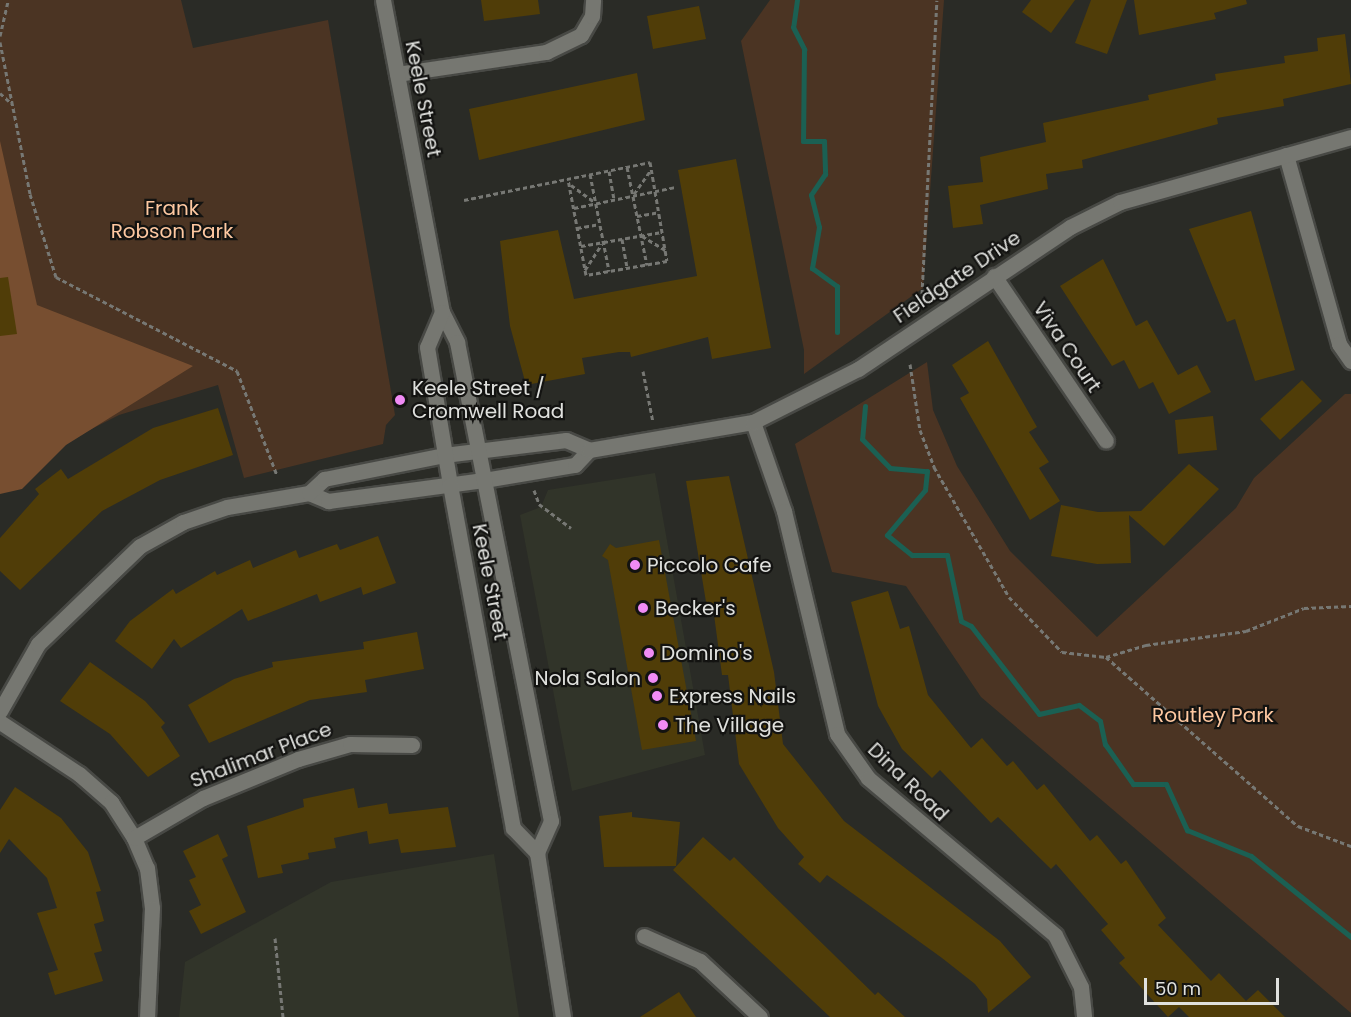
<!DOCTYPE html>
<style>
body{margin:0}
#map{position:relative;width:1351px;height:1017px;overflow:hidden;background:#2a2b26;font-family:Poppins,sans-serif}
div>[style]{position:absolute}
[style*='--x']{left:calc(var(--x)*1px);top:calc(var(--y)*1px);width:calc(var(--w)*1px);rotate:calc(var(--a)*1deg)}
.built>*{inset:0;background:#313429}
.green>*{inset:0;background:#4b3423}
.forest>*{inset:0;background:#774e30}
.stream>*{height:5px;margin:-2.5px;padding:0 2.5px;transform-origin:2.5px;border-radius:2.5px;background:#1b6053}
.building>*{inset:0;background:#503d08}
.path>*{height:3px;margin-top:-1.5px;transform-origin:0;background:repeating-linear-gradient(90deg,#777874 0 4.5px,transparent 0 7.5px)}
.roads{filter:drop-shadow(2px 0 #484945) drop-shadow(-2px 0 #484945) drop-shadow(0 2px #484945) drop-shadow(0 -2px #484945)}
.street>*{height:15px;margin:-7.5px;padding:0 7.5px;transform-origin:7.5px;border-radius:7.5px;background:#767771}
.secondary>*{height:15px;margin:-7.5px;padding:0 7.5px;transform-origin:7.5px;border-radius:7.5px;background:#767771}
.dots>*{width:16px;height:16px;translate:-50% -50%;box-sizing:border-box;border:3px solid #131311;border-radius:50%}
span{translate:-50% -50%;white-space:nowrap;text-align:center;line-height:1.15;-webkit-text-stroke:4.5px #131311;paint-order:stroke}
.street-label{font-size:20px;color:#e0e1de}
.park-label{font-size:20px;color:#fec8a1}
.poi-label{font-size:20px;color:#e0e1de}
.left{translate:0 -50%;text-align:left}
.right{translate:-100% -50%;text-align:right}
.scale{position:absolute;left:1144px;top:978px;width:135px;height:27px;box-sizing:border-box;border:3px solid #e0e1de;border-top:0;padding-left:8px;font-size:18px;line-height:21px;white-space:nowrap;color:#e0e1de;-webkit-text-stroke:4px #131311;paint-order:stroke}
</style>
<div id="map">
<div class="built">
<i style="clip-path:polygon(655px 473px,705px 755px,572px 791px,520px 515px,541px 507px,548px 490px)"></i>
<i style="clip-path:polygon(494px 854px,519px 1017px,179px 1017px,185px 962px,331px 882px)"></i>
</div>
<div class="green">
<i style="clip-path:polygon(0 0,181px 0,193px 48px,328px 20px,395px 415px,386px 425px,383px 444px,244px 478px,218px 385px,119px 415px,21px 465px,0 486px)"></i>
<i style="clip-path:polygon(770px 0,944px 0,923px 288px,804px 374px,804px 350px,741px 41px)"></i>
<i style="clip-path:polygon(927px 362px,933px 410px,957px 466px,1010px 551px,1097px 637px,1236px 508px,1254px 478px,1345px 394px,1351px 394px,1351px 1013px,981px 697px,906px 586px,832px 572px,795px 444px)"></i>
</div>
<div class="forest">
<i style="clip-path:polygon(0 141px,37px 305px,193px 366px,66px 445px,22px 489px,0 494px)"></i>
</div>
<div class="stream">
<i style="--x:797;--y:0;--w:27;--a:98"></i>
<i style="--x:793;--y:27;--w:25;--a:63"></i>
<i style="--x:804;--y:49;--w:92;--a:90.6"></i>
<i style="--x:803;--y:141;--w:21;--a:0"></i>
<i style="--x:824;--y:141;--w:33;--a:88"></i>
<i style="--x:825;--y:174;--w:25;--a:124"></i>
<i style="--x:811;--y:195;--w:33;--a:76"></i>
<i style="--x:819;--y:227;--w:42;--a:99.7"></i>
<i style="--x:812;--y:268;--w:31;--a:36"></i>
<i style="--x:837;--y:286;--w:46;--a:90"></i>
<i style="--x:865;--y:406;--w:33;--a:95"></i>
<i style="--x:862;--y:439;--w:40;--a:46"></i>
<i style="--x:890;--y:468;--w:37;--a:5"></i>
<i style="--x:927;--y:471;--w:19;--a:96"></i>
<i style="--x:925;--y:490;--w:59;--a:130.2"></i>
<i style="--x:887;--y:535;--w:32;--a:39"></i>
<i style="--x:912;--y:555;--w:35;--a:0"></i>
<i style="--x:947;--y:555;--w:67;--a:78"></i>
<i style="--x:961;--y:621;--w:11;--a:27"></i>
<i style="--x:971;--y:626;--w:111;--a:52.3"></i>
<i style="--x:1039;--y:714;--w:41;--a:-12.7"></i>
<i style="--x:1079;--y:705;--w:26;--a:37"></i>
<i style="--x:1100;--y:721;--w:24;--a:78"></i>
<i style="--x:1105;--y:744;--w:49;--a:55"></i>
<i style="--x:1133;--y:784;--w:33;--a:0"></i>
<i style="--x:1166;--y:784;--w:51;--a:65.5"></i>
<i style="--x:1187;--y:830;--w:69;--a:22.1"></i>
<i style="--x:1251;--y:856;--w:129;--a:39"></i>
</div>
<div class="building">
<i style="clip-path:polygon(481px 0,538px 0,540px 14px,484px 21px)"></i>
<i style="clip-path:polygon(1031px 0,1075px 0,1051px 33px,1022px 12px)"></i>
<i style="clip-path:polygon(1091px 0,1127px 0,1107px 54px,1075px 43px)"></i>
<i style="clip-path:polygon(1134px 0,1246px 0,1247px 4px,1214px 13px,1216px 19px,1139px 35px)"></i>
<i style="clip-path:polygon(699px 6px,706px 39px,653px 49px,647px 16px)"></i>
<i style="clip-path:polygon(1345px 34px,1351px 84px,1283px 99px,1284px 106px,1217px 118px,1218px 124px,1082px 160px,1083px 168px,1046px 174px,1048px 189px,980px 205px,983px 224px,953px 228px,948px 186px,983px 182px,980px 157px,1046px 142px,1043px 123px,1149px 100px,1148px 95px,1216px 80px,1215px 74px,1285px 63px,1284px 56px,1318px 51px,1317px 38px)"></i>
<i style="clip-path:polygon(637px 73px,645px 120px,479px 160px,469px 109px)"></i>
<i style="clip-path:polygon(736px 159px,771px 348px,712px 359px,708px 337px,631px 357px,630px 352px,619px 352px,582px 358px,585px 374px,526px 385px,510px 326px,500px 241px,558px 230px,574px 299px,697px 276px,678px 170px)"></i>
<i style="clip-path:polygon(1251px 211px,1295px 370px,1255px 381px,1235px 319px,1227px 322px,1189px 229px)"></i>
<i style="clip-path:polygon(1103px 259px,1136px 326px,1147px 320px,1178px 375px,1197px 365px,1211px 392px,1169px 414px,1153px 382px,1139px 389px,1124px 360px,1112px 366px,1060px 286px)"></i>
<i style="clip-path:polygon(8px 277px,17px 334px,0 336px,0 278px)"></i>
<i style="clip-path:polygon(988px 341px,1037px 427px,1029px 432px,1049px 462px,1039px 468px,1060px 501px,1030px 520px,960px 398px,969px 393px,952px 365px)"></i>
<i style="clip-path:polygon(1302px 380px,1322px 401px,1280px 440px,1260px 419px)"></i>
<i style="clip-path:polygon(218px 408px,233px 455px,160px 480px,102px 511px,20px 590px,0 571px,0 538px,39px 494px,35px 489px,61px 469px,68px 479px,153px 428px)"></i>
<i style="clip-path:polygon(1213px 416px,1217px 450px,1178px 454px,1175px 420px)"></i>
<i style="clip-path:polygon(1189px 464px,1219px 489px,1164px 546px,1129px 515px,1131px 563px,1097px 564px,1051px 556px,1061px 505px,1098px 512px,1141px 511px)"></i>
<i style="clip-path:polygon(729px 476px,774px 672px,783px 744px,844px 821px,1000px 941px,1031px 977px,988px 1013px,987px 999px,975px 984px,942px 958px,827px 875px,820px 883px,798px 864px,804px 857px,778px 828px,739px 764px,728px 675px,722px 675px,713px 607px,707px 608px,686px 481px)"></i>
<i style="clip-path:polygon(378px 536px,396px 583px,363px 595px,361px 587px,320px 602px,317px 594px,248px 621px,242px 609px,181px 648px,174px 639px,152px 669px,115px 641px,130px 621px,173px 589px,176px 594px,215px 571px,217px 575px,250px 560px,253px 568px,296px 550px,299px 558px,337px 544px,340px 550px)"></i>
<i style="clip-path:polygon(659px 540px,696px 741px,642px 750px,608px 560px,602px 556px,610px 544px,616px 548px)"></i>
<i style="clip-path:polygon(888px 591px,900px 629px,909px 626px,928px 695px,971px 748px,982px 738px,1007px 766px,1013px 761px,1037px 790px,1044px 784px,1090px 841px,1097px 835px,1121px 864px,1126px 860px,1166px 918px,1158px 925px,1211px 981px,1219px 973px,1246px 1001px,1258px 990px,1285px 1017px,1189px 1017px,1179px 1007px,1168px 1017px,1119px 963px,1125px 958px,1101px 930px,1108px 924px,1056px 864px,1051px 869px,998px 817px,991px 823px,940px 770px,932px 778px,902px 749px,878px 706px,851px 602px)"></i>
<i style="clip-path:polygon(417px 632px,424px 669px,365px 680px,367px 692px,310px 700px,209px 743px,188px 705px,234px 679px,273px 667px,272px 662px,364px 649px,363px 642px)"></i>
<i style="clip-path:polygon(90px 662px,145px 701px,165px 723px,161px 727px,180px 756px,148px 777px,110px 734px,60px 701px)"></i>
<i style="clip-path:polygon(15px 787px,61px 818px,88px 852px,101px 891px,96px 892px,104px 921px,94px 924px,102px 951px,94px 953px,103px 981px,55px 995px,48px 973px,58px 970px,37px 913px,57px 908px,47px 878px,9px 839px,0 853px,0 810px)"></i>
<i style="clip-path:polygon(354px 788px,358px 808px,387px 803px,389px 814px,448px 807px,456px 847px,401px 853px,398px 839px,369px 844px,367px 831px,334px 838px,336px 848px,308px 853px,309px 859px,281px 865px,283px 873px,258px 878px,247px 826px,304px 807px,303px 799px)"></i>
<i style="clip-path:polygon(632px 812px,632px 817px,680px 822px,676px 866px,604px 867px,599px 816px)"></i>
<i style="clip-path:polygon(218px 834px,228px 856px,222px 859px,246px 912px,201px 934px,189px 911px,201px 905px,189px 880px,196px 877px,183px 851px)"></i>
<i style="clip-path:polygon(703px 837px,730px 861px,734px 857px,875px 995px,878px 992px,905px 1017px,830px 1017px,673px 870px)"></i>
<i style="clip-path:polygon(679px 992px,696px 1017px,640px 1017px)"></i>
</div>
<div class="path">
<i style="--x:0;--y:36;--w:37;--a:-77"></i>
<i style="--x:0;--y:42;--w:155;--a:78.8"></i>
<i style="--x:30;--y:194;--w:87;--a:72.6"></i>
<i style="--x:56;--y:277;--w:204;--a:27.4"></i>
<i style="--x:237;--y:371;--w:111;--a:69"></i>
<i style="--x:0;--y:93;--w:15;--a:42"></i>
<i style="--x:627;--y:167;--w:100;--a:78.5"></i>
<i style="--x:609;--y:171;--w:29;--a:80"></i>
<i style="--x:590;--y:174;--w:99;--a:78.9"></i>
<i style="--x:571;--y:185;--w:29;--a:36"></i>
<i style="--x:634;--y:194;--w:29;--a:-55"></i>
<i style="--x:464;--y:200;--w:190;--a:-11.5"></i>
<i style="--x:650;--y:162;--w:100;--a:80.3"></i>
<i style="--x:667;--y:261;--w:82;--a:170.2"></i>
<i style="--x:586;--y:275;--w:98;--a:-100.6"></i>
<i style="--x:574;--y:208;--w:103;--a:-11.7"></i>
<i style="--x:637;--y:216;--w:22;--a:-10"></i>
<i style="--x:577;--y:228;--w:22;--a:-10"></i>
<i style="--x:642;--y:236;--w:27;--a:31"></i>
<i style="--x:622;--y:239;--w:29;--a:80"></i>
<i style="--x:581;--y:246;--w:82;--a:-9.8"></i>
<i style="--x:585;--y:270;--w:31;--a:-57"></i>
<i style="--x:922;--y:294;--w:294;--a:-87.1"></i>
<i style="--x:910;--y:364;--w:67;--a:81.4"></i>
<i style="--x:920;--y:430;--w:40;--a:69"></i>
<i style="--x:934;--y:467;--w:150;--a:60"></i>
<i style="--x:1009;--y:597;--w:76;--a:46.1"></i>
<i style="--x:1062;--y:652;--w:44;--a:6.5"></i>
<i style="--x:1106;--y:657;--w:42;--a:-16.7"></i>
<i style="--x:1146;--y:645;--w:101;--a:-8"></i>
<i style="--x:1246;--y:631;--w:62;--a:-21.6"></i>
<i style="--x:1304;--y:608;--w:47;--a:-2.4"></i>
<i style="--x:643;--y:371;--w:52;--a:78.9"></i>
<i style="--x:534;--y:490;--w:15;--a:70"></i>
<i style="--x:539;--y:504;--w:40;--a:37"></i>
<i style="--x:1106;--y:657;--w:256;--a:41.4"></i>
<i style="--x:1298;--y:826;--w:57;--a:20.7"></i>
<i style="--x:275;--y:938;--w:79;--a:84.2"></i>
</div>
<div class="roads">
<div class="street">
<i style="--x:397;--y:74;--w:151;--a:-8.4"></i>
<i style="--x:546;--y:52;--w:39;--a:-26"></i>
<i style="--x:581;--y:35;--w:22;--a:-60"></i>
<i style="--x:592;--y:16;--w:16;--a:-86"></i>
<i style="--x:1286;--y:155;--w:196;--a:74.3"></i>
<i style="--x:1339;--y:344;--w:21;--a:55"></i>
<i style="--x:994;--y:276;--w:199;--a:55.8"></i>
<i style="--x:753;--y:422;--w:94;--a:70.8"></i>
<i style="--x:784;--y:511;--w:229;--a:76.6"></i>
<i style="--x:837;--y:734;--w:54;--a:54.8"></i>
<i style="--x:868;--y:778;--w:244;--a:40"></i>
<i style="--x:1055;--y:935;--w:58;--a:63.4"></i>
<i style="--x:1081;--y:987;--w:30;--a:84"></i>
<i style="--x:309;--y:493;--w:21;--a:23"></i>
<i style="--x:328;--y:501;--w:157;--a:-7.7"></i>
<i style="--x:484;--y:480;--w:92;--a:-9.4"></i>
<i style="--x:575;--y:465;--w:21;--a:-47"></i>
<i style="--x:0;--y:711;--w:77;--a:-60.4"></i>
<i style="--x:38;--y:644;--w:141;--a:-43.9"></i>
<i style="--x:140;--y:546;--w:49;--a:-29.2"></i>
<i style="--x:183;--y:522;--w:46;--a:-18.8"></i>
<i style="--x:227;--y:507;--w:83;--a:-9.7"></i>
<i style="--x:309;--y:493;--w:21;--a:-43"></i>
<i style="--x:324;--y:479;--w:122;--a:-11.3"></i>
<i style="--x:444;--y:455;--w:123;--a:-7"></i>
<i style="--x:566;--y:440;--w:25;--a:23"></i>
<i style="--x:589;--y:450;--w:166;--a:-9.7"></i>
<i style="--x:753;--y:422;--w:118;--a:-26.8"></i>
<i style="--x:858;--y:369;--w:255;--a:-33.8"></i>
<i style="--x:1070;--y:227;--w:56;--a:-26.6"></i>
<i style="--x:1120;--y:202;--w:240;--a:-15.7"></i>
<i style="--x:0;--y:722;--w:95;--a:33.4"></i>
<i style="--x:79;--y:774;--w:43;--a:41.2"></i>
<i style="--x:111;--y:802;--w:43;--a:57.4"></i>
<i style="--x:134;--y:838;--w:33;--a:67"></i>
<i style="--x:147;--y:868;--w:40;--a:82.9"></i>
<i style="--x:152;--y:908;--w:109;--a:92.6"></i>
<i style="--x:134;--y:838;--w:80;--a:-30.1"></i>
<i style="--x:203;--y:798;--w:103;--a:-22.3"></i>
<i style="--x:298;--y:759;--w:54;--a:-16.1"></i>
<i style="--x:350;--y:744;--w:62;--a:0.9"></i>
<i style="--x:644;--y:936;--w:61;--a:24.1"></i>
<i style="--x:700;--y:961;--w:82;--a:43"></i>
</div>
<div class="secondary">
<i style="--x:383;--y:0;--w:318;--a:79.3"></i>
<i style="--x:442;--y:312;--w:34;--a:63"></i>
<i style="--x:457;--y:342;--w:488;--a:78.9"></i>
<i style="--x:551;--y:821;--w:35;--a:114"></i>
<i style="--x:537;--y:853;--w:166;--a:81"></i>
<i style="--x:442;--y:312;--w:38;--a:113"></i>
<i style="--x:427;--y:347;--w:140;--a:80.5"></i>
<i style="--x:450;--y:485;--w:349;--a:79.6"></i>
<i style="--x:513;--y:828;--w:35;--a:46"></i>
</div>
</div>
<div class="dots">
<i style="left:400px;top:400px;background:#f08bf5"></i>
<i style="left:635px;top:565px;background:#f08bf5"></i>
<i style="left:643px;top:608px;background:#f08bf5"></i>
<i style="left:649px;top:653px;background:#f08bf5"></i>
<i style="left:653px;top:678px;background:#f08bf5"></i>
<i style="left:657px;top:696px;background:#f08bf5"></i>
<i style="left:663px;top:725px;background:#f08bf5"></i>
</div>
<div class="street-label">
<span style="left:423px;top:99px;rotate:79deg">Keele Street</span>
<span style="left:957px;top:277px;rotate:-34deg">Fieldgate Drive</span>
<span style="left:1067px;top:347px;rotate:56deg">Viva Court</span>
<span style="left:490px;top:582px;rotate:79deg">Keele Street</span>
<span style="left:261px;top:755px;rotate:-21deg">Shalimar Place</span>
<span style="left:908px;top:782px;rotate:44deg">Dina Road</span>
</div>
<div class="park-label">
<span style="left:172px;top:220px">Frank<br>Robson Park</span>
<span style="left:1213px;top:715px">Routley Park</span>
</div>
<div class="poi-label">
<span class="left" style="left:412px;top:400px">Keele Street /<br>Cromwell Road</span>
<span class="left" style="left:647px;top:565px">Piccolo Cafe</span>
<span class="left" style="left:655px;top:608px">Becker's</span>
<span class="left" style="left:661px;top:653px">Domino's</span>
<span class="right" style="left:641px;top:678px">Nola Salon</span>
<span class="left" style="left:669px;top:696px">Express Nails</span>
<span class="left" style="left:675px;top:725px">The Village</span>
</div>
<div class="scale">50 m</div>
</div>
